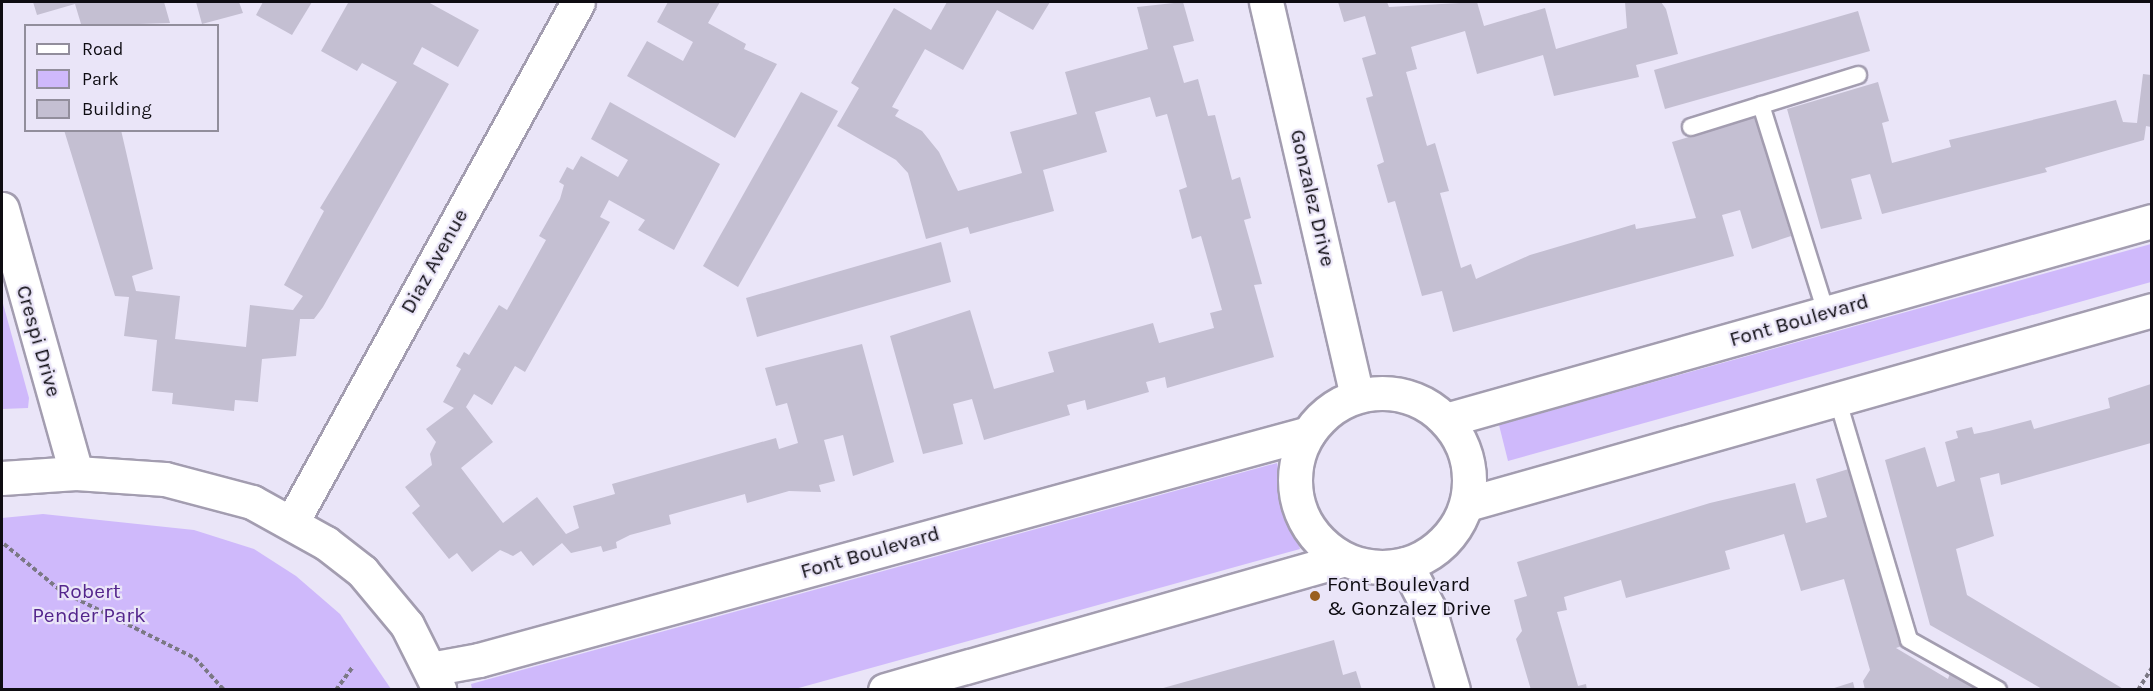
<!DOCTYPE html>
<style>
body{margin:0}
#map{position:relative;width:2153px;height:691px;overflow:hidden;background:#eae5f8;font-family:Karla,sans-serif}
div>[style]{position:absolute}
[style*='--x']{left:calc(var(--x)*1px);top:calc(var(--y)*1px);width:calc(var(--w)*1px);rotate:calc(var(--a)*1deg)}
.green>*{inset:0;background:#cfb9fb}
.building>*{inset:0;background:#c4bfd2}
.path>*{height:4px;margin-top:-2px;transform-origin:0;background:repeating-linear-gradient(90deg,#7b7884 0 4.5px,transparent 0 7.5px)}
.roads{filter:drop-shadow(2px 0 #a39db0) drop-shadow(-2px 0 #a39db0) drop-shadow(0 2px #a39db0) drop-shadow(0 -2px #a39db0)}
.service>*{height:16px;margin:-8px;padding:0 8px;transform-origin:8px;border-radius:8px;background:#fff}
.minor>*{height:33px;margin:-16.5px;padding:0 16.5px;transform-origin:16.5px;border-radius:16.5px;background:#fff}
.tertiary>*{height:33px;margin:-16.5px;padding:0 16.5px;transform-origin:16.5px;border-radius:16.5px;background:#fff}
.tertiary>.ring{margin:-16.5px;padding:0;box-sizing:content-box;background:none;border:33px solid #fff;border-radius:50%}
.dots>*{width:16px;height:16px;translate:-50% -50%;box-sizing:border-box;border:3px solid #eae5f8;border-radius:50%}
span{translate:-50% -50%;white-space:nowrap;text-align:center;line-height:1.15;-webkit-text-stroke:4.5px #eae5f8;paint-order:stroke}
.street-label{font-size:21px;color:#0e0c12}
.poi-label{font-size:21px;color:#0e0c12}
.left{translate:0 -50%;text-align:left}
.park-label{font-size:21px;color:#54268c}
.frame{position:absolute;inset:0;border:3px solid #0e0c12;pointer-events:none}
.legend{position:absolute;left:24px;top:24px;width:195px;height:108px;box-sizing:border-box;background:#eae5f8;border:2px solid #928e9c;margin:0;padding:8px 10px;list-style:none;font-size:18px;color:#0e0c12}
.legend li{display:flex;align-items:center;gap:12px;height:30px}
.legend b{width:30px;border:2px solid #928e9c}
</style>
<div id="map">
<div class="green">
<i style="clip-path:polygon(2151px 244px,2151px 282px,1508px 461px,1499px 425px)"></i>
<i style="clip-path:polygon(2px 300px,29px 398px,28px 408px,2px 409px)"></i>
<i style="clip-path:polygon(1277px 463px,1300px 549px,795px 689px,472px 689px,471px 684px)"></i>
<i style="clip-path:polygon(43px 514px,194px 530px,254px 549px,296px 576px,340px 614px,391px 689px,2px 689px,2px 518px)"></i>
</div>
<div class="building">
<i style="clip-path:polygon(33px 2px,164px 2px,170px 23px,76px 26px,81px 24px,75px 4px,37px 15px)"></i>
<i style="clip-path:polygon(196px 2px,239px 2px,243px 13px,202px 24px)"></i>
<i style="clip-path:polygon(263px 2px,312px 2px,292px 35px,256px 15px)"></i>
<i style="clip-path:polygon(428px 2px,479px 30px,458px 67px,422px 47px,413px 64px,449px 84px,323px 307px,314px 319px,300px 319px,296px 356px,262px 359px,258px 402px,235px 400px,234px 411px,172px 404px,173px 393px,152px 391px,157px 340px,124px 336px,129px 297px,115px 296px,64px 130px,121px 130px,153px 269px,132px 276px,136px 291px,180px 296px,175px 339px,246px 347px,250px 305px,293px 310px,303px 296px,284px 285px,324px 211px,320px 208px,397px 82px,362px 63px,357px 71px,321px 51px,348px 3px)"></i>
<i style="clip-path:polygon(668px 2px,720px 2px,708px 23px,746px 44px,744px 49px,777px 64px,735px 138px,627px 76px,647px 41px,683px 61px,693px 42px,657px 22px)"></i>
<i style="clip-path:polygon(947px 2px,1050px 2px,1033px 30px,997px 10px,963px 70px,925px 49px,892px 107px,899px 110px,895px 116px,922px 131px,939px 152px,958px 191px,1022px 173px,1010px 132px,1077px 114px,1065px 72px,1148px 49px,1137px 7px,1183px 2px,1194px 41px,1173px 46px,1184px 83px,1198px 79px,1208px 116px,1215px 115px,1232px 180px,1240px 177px,1251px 218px,1244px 220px,1262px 284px,1254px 285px,1274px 357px,1167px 388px,1165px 377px,1146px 382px,1149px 392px,1087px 410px,1085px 400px,1067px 405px,1070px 415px,984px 440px,972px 399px,953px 404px,963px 444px,923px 454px,890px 336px,970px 310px,994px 389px,1054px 372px,1048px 352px,1153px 323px,1159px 343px,1214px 328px,1210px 313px,1222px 310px,1201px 236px,1192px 239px,1179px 190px,1187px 187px,1167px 114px,1156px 117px,1150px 97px,1095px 112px,1107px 152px,1043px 170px,1054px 211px,970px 234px,968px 227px,926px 239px,908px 173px,896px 160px,837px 126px,859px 88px,851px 83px,894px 8px,931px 30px)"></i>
<i style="clip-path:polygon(1338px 2px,1387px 2px,1389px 7px,1477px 2px,1484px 26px,1545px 8px,1556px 49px,1627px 28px,1625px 2px,1661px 2px,1666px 9px,1678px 54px,1636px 65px,1639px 77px,1554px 96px,1543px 55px,1477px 74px,1465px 31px,1411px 47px,1417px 69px,1406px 72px,1427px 146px,1435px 143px,1449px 191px,1440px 193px,1461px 268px,1471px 264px,1476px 279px,1530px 255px,1635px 224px,1636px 229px,1696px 218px,1672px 142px,1757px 117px,1791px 236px,1752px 249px,1740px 210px,1722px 215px,1734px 256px,1453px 332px,1442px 291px,1422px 296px,1395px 201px,1388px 203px,1377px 165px,1384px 162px,1366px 98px,1373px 96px,1362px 58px,1376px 54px,1365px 16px,1344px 22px)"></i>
<i style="clip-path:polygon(1858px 11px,1870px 51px,1665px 109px,1654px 70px)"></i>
<i style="clip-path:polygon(2143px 74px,2151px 75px,2151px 127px,2146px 126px,2144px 140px,2045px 168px,2047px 172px,1882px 214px,1870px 174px,1851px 179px,1862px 219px,1821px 229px,1787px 109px,1878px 82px,1889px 121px,1882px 123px,1892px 163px,1951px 147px,1949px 140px,2116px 100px,2123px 122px,2137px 123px)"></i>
<i style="clip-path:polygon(801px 92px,838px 111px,738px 287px,703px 266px)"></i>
<i style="clip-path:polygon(610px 102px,720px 164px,674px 250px,638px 230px,645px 220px,609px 200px,600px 217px,610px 222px,525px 372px,515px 366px,492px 405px,474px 394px,466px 407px,493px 442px,461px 468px,503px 523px,537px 497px,566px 534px,579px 528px,573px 506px,615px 494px,612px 484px,776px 438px,779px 449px,798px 443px,787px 403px,776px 406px,765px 368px,862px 344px,894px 462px,853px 476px,843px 435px,824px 440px,835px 481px,819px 485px,821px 492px,789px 491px,747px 503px,745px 494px,669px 515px,671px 524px,630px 535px,616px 542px,617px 548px,603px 552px,601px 546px,571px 553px,562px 543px,533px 566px,521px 551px,513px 556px,500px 550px,472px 572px,457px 553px,449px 559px,412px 513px,420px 506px,405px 487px,432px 465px,430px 454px,436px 442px,426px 429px,454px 408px,443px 402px,461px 369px,456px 366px,464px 352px,469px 355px,499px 305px,507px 310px,546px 240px,539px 236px,560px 199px,564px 185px,559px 182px,567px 167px,573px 170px,581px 156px,618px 177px,628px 160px,591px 139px)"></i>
<i style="clip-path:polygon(941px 242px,951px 282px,757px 337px,746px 298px)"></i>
<i style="clip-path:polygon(2151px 384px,2151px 443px,2001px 485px,1999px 473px,1980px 478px,1994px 536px,1956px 549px,1967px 595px,2125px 690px,2044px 690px,1930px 625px,1885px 460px,1925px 447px,1937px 487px,1955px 481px,1945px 442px,1958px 438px,1956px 431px,1972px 427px,1974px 434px,1989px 431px,2031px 420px,2034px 429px,2110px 408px,2108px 398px)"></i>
<i style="clip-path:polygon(1855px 467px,1905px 645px,1896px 648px,1948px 679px,1950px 673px,1981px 690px,1865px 690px,1863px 681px,1870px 670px,1844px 579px,1801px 591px,1784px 534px,1725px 551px,1730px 569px,1626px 598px,1621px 580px,1564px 597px,1567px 610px,1557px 612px,1578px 686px,1586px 684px,1587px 690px,1531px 690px,1516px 639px,1522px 631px,1514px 600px,1527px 596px,1517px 562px,1710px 503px,1795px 483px,1806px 523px,1827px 517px,1816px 479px)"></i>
<i style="clip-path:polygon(1334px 640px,1343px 675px,1356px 671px,1362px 690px,1156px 690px)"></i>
<i style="clip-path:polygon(1853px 682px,1855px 690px,1831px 690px,1831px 689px)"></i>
</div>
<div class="path">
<i style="--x:4;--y:544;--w:74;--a:39.5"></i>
<i style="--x:61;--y:591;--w:150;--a:26.6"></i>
<i style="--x:195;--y:658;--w:43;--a:47.8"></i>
<i style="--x:336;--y:690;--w:29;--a:-54"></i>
<i style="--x:2138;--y:690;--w:26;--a:-58"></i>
</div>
<div class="roads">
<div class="service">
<i style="--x:1761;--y:105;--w:217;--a:72.6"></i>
<i style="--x:1691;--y:127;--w:175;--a:-17.3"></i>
<i style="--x:1837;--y:398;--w:252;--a:73.4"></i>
<i style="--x:1909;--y:640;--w:102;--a:29.3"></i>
</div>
<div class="minor">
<i style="--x:1266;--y:2;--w:404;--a:77"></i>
<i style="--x:292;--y:522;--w:593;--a:-61.19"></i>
<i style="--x:1406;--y:564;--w:51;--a:62.9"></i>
<i style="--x:1429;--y:609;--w:84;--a:73.5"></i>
</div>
<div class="tertiary">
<i style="--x:2;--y:209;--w:274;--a:74.3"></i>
<i class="ring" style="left:1295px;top:393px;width:141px;height:141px"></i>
<i style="--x:1446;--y:420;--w:734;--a:-15.74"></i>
<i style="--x:2;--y:478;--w:74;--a:-3.9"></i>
<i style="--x:76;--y:473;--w:89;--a:3.9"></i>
<i style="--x:165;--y:479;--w:90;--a:14.8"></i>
<i style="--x:252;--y:502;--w:85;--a:29"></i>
<i style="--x:326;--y:543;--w:46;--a:37.9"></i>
<i style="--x:362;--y:571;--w:70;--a:50.2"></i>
<i style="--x:407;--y:625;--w:72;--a:63.4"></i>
<i style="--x:1467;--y:504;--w:712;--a:-15.81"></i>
<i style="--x:430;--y:669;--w:50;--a:-10.4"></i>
<i style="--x:479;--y:660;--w:860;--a:-15.3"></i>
<i style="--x:885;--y:690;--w:477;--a:-15.9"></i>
</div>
</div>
<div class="dots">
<i style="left:1315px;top:596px;background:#9a601f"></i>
</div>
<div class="street-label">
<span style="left:1313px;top:198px;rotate:77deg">Gonzalez Drive</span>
<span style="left:434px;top:261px;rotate:-61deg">Diaz Avenue</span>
<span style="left:1799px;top:320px;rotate:-16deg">Font Boulevard</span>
<span style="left:39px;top:341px;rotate:74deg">Crespi Drive</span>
<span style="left:870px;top:552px;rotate:-16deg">Font Boulevard</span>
</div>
<div class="poi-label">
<span class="left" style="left:1327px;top:596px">Font Boulevard<br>&amp; Gonzalez Drive</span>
</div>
<div class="park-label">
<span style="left:89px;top:603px">Robert<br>Pender Park</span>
</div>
<div class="frame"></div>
<ul class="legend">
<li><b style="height:8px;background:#fff"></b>Road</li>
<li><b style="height:16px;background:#cfb9fb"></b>Park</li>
<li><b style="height:16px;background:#c4bfd2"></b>Building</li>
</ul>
</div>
